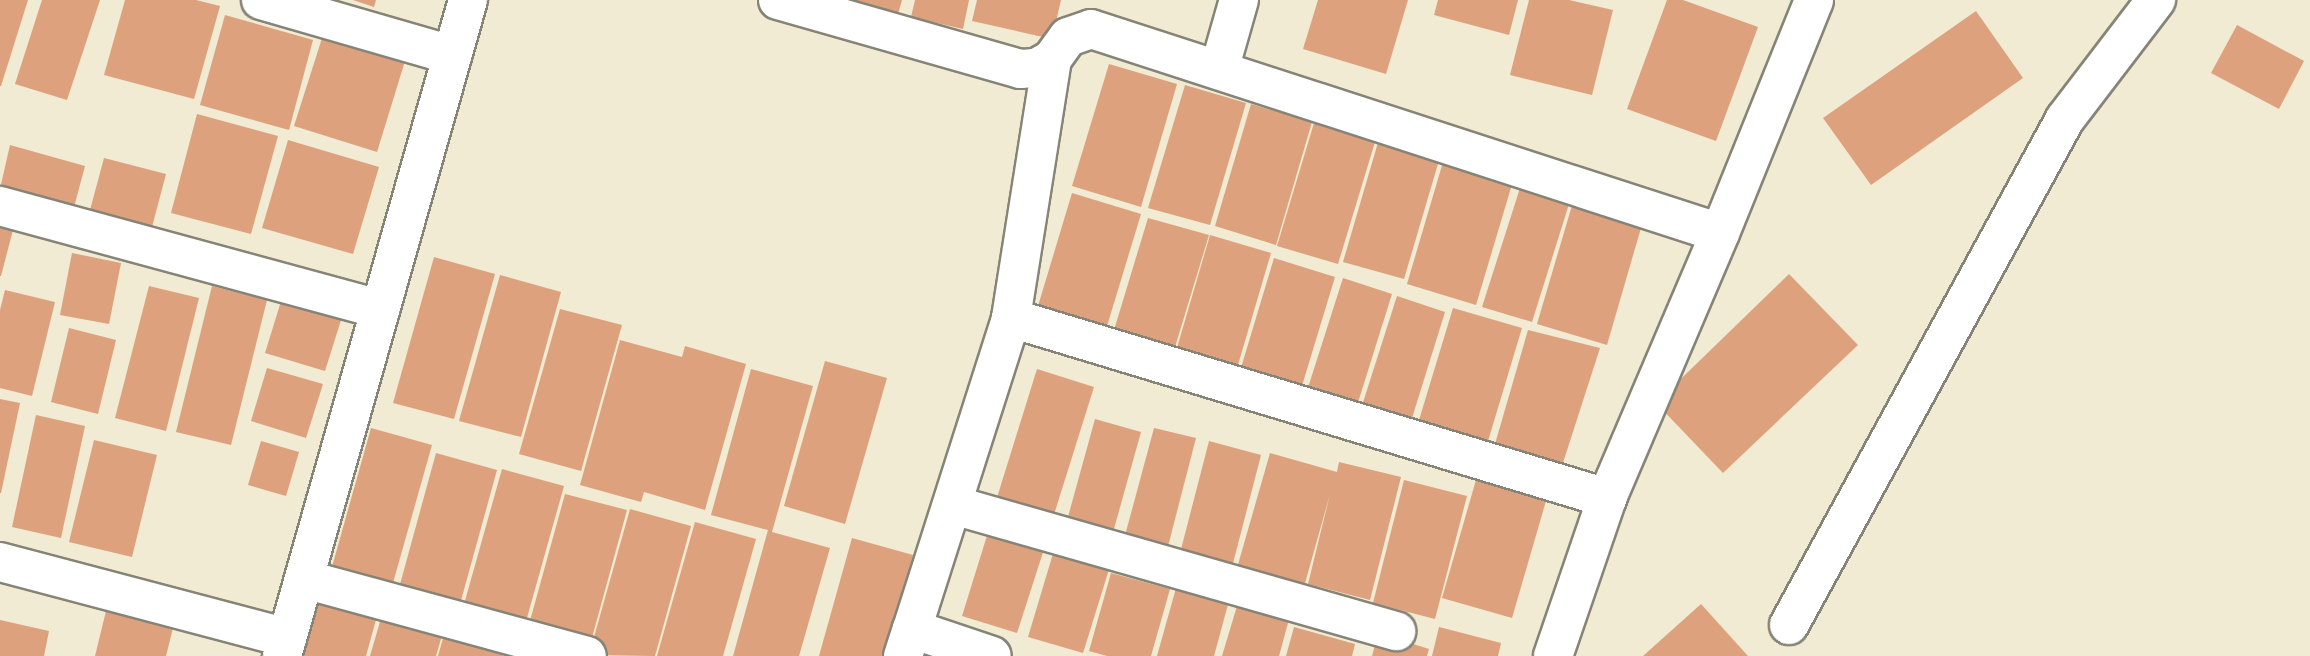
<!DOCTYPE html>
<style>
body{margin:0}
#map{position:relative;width:2310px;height:656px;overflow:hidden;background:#f0ebd2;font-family:Dekko,sans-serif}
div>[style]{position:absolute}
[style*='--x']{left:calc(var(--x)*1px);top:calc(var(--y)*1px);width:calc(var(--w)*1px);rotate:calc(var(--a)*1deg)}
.building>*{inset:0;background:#dda17d}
.roads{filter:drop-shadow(2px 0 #868477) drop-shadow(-2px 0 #868477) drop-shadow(0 2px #868477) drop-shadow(0 -2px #868477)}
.minor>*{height:38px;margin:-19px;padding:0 19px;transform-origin:19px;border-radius:19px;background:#fff}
span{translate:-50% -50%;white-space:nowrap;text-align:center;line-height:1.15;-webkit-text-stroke:5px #fbf7ec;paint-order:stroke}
</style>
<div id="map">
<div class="building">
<i style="clip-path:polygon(0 0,28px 0,1px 86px,0 86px)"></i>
<i style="clip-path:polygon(42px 0,100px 0,67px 100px,15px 84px)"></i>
<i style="clip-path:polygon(125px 0,196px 0,220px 6px,194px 99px,104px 75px)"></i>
<i style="clip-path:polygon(353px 0,376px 0,374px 7px)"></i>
<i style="clip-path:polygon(812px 0,902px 0,896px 21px)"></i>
<i style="clip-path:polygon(915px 0,969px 0,963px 29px,911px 17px)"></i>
<i style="clip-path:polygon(977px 0,1061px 0,1052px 39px,972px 21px)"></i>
<i style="clip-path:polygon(1318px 0,1408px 0,1386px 74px,1303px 49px)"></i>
<i style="clip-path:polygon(1438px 0,1518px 0,1509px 35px,1434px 15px)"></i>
<i style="clip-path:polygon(1529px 0,1569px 0,1613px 10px,1592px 95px,1510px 75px)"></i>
<i style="clip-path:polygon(1667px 0,1683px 0,1758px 27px,1716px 141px,1627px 109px)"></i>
<i style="clip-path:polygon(1976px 11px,2023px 78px,1871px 185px,1823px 118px)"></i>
<i style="clip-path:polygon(225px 15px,313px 40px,289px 130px,200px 105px)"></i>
<i style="clip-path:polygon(2237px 25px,2304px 61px,2279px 109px,2211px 73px)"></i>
<i style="clip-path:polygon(323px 35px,405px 61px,377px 152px,294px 126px)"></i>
<i style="clip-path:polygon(1109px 64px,1177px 84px,1141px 207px,1072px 186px)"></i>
<i style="clip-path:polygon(1185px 85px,1246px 103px,1210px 225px,1148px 208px)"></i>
<i style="clip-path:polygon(1251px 104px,1312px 122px,1276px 245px,1215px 226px)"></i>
<i style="clip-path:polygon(197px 114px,278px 136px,251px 234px,171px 213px)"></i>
<i style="clip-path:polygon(1314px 123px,1375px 142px,1338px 264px,1277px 246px)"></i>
<i style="clip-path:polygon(1379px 139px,1440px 157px,1404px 279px,1343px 262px)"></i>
<i style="clip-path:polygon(288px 140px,379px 167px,353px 254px,262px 228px)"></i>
<i style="clip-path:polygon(10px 145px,85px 166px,73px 211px,0 189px)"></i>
<i style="clip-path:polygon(104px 158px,166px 174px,152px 227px,90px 210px)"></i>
<i style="clip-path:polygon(1443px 162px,1513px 181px,1476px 305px,1407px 284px)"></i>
<i style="clip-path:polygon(1520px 188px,1569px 204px,1532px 322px,1482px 307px)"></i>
<i style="clip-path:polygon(1072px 193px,1141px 214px,1104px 336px,1035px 316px)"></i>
<i style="clip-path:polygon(1573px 202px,1643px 221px,1607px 345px,1537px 324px)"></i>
<i style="clip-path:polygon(1148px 218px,1209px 235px,1172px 357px,1111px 340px)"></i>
<i style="clip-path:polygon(0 227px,13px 230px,1px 276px,0 276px)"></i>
<i style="clip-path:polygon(1210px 235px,1271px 253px,1235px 375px,1174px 358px)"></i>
<i style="clip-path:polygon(72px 253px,121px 263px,109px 324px,60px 315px)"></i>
<i style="clip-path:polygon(434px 257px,495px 274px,454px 419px,393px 403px)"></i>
<i style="clip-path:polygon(1274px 258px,1335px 277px,1298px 399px,1237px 381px)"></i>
<i style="clip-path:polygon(1789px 274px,1858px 345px,1723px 473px,1656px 403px)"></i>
<i style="clip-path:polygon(500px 275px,561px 292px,521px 437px,459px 421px)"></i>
<i style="clip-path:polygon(1343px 278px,1392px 294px,1355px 412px,1305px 397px)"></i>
<i style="clip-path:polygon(149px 286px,199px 298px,166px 431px,115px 418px)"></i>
<i style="clip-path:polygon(212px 286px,267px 300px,231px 445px,176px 432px)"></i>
<i style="clip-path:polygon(5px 290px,55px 302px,32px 396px,0 388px,0 310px)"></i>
<i style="clip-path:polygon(1397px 296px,1445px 312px,1408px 431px,1359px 415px)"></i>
<i style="clip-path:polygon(282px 298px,342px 317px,325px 371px,265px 353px)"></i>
<i style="clip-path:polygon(1453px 308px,1522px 328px,1485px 451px,1416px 430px)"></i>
<i style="clip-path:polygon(560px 309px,622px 325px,581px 471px,519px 454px)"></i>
<i style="clip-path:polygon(69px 328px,116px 340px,98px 414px,51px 402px)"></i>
<i style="clip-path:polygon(1528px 330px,1600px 348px,1560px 472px,1493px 451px)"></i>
<i style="clip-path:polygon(620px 340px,682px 357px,685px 346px,746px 364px,705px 510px,644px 492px,641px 502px,580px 485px)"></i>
<i style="clip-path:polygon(825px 361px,887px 378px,845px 524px,784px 506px)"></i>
<i style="clip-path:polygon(267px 368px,323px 384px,306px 438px,251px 421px)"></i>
<i style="clip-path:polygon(751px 369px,813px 386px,772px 532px,830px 548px,799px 656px,733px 656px,768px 530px,711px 515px)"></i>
<i style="clip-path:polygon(1037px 369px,1094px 387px,1052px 521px,995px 504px)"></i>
<i style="clip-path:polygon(0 399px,20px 403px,1px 493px,0 493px)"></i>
<i style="clip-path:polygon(36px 415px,85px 426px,61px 538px,12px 527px)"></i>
<i style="clip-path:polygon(1095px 419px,1141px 432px,1112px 536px,1066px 524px)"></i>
<i style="clip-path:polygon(371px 428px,432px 445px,391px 590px,330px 574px)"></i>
<i style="clip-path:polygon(1154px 428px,1196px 438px,1166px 554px,1123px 543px)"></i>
<i style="clip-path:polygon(94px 440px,157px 455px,132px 557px,69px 542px)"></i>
<i style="clip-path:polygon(261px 441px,299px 452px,286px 496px,248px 485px)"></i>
<i style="clip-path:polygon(1209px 441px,1261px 455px,1230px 575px,1178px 561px)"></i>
<i style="clip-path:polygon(436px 453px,497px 470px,457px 615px,396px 599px)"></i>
<i style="clip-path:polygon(1270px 453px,1337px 472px,1339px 462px,1401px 477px,1370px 600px,1308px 584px,1330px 494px,1302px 594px,1235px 575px)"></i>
<i style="clip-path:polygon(502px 469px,564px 486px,523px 632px,461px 615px)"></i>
<i style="clip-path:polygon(1478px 473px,1548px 494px,1512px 618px,1442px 598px)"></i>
<i style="clip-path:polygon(1404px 480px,1467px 496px,1435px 619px,1373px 603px)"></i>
<i style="clip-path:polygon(565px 494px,627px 510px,587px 656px,525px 639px)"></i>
<i style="clip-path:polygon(630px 509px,691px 526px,655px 656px,589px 655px)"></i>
<i style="clip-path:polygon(695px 522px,756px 539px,723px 656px,657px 656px)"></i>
<i style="clip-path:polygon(990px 526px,1046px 543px,1017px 633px,962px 616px)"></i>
<i style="clip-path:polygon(852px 538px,913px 555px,885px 656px,819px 656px)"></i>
<i style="clip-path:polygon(1055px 547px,1111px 563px,1083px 653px,1028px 637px)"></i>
<i style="clip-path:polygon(1111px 573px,1170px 589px,1151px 656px,1107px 656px,1089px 651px)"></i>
<i style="clip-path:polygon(1178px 581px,1230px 597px,1214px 656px,1157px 656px)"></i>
<i style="clip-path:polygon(318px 588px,380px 605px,366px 656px,299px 656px)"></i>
<i style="clip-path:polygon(1240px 596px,1291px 612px,1279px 656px,1222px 656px)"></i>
<i style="clip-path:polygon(1701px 604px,1748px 656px,1643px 656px)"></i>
<i style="clip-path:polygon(384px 608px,445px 625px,436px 656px,370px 656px)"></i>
<i style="clip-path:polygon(106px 611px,173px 628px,166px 656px,95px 656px)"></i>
<i style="clip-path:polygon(0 620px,49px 631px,44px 656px,0 656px)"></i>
<i style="clip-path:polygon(447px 624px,508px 641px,503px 656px,438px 656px)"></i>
<i style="clip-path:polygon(1294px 627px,1355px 644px,1352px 656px,1286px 656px)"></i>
<i style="clip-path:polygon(1439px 627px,1501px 643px,1498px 656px,1432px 656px)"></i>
<i style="clip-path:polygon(1378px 633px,1429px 649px,1427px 656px,1372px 656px)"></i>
</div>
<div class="roads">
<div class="minor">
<i style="--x:261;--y:0;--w:199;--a:16.1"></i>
<i style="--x:778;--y:0;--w:252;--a:15.9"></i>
<i style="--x:1020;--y:69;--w:16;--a:-4"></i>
<i style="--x:1036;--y:68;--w:18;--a:-29"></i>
<i style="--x:1052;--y:59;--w:27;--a:-54"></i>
<i style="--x:1068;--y:37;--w:24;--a:-19"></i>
<i style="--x:1091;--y:29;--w:661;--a:17.97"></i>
<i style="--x:1720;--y:233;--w:251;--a:-68"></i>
<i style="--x:1219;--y:70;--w:73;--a:-74.1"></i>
<i style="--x:0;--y:206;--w:394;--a:15.2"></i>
<i style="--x:1011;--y:318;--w:623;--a:16.81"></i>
<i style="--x:953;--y:505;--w:461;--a:15.9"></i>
<i style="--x:0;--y:562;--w:297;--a:14.8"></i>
<i style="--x:304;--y:579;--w:293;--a:15.2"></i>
<i style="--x:1789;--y:625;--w:576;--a:-61.39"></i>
<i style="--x:2065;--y:119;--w:150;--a:-52.6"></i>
<i style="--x:912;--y:629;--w:326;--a:-72.3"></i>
<i style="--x:1011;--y:318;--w:262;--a:-81"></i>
<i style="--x:282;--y:656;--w:682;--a:-74.17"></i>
<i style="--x:903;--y:656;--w:28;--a:-72"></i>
<i style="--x:912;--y:629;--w:84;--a:18.6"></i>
<i style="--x:1553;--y:656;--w:167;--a:-71.1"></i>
<i style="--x:1607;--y:498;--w:288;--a:-66.9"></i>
</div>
</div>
</div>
